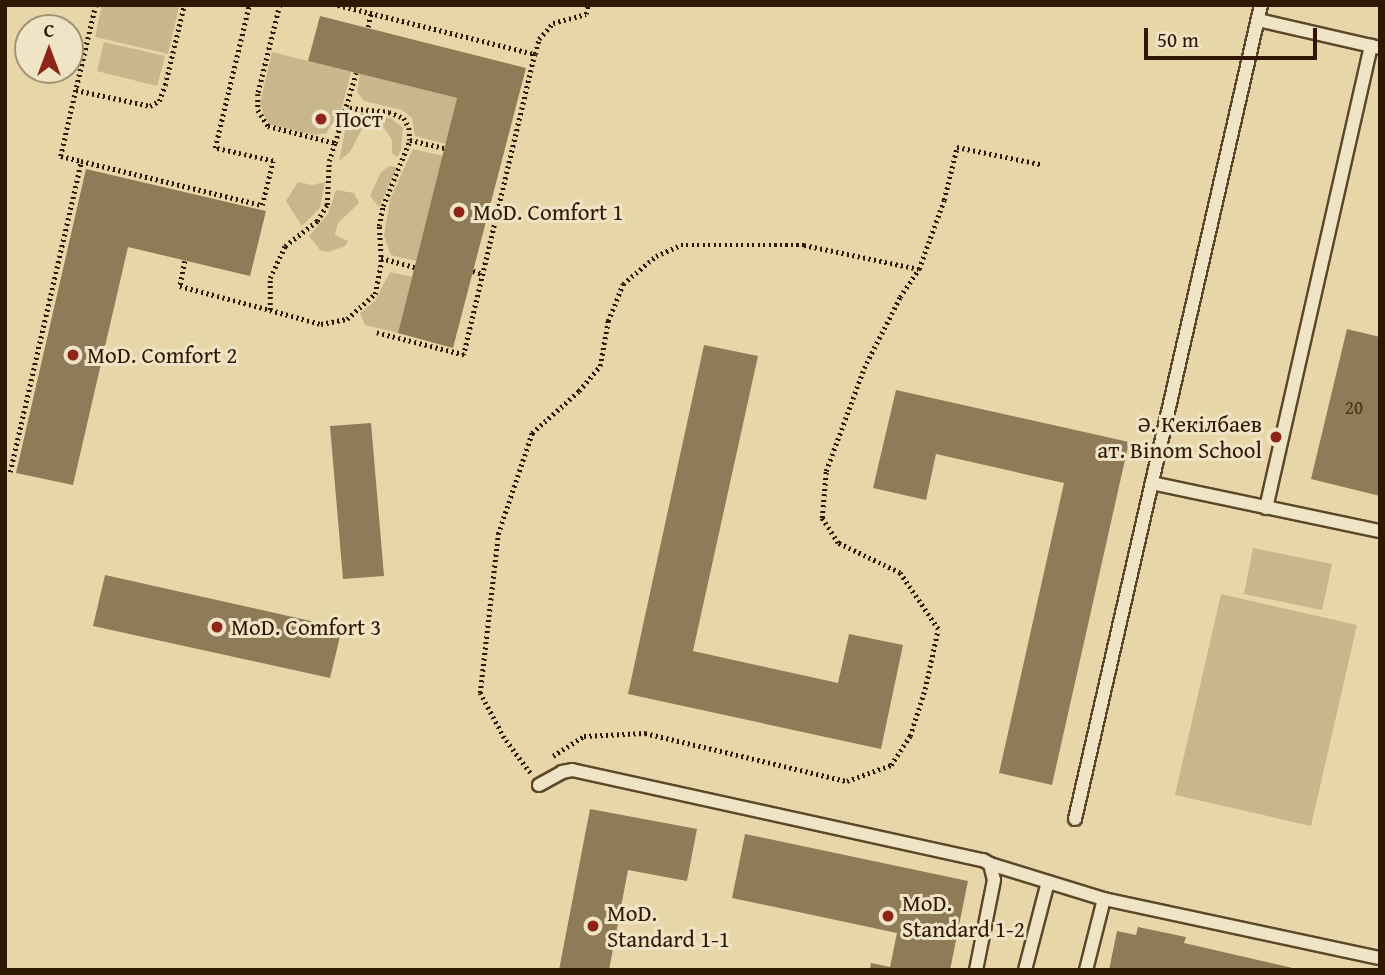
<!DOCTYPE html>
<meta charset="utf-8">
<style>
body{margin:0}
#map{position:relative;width:1385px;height:975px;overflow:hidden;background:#e7d7a8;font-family:"Gentium Book Plus",serif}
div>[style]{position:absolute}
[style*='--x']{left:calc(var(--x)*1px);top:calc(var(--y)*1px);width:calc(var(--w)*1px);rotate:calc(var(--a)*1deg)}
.green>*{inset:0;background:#c8b68c}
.building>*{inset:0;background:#8f7b58}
.path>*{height:4.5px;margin-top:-2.25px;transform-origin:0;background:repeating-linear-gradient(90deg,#2f1701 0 2px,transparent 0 5.5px)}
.roads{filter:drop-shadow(2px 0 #5d472b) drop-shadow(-2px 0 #5d472b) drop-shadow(0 2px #5d472b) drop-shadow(0 -2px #5d472b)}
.lane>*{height:12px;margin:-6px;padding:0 6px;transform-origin:6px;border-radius:6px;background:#efe5c6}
.dots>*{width:19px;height:19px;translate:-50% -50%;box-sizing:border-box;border:4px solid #efe5c6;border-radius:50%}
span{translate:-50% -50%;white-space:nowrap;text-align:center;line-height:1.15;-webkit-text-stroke:6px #efe5c6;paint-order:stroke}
.number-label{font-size:19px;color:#473017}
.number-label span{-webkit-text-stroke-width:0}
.poi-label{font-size:23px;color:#2f1701}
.left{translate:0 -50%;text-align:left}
.right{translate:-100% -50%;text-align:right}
.frame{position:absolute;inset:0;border:7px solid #2f1701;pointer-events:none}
.north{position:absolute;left:14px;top:14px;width:70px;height:70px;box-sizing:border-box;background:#efe5c6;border:2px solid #a29377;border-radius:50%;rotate:0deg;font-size:19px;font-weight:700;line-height:28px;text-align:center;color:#2f1701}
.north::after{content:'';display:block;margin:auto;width:24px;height:32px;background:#8f2418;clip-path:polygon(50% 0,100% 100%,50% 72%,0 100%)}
.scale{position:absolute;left:1144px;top:28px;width:173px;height:32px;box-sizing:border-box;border:4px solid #2f1701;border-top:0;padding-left:9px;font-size:21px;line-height:24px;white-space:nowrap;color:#2f1701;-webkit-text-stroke:5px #efe5c6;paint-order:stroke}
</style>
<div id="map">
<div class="green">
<i style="clip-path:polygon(102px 5px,179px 7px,168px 54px,95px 37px)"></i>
<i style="clip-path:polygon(104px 42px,165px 56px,157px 86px,97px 71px)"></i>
<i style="clip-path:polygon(272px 52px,351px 72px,341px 111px,326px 133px,315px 135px,272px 125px,266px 120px,260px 103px)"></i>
<i style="clip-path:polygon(360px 74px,457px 98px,446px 144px,415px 136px,412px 118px,402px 110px,364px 101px,357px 92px)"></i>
<i style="clip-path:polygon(362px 113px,378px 116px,375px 126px,362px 129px,350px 152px,339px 161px,347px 121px)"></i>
<i style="clip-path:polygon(382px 116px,392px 119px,403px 128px,401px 150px,397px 157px,392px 153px,392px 140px,386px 130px,378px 126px)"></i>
<i style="clip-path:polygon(413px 149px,443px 156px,416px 261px,391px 255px,384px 236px,390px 199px)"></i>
<i style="clip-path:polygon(389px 166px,397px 167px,379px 207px,370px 196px,381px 172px)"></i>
<i style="clip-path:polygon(298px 182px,312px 185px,325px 182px,320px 208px,302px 226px,286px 201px)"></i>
<i style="clip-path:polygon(336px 190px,354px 193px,359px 203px,338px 223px,335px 235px,348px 241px,345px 246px,328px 252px,320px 250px,309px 236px,328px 214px)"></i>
<i style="clip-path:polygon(390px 272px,412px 277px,398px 333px,365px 325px,360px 313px,375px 301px)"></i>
<i style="clip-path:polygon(1253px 548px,1332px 564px,1322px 610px,1244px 594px)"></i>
<i style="clip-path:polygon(1221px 594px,1357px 625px,1311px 826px,1175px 795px)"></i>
</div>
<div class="building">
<i style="clip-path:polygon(320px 16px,526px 68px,453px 348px,398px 333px,457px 98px,308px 61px)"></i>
<i style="clip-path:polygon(318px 111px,326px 113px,323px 128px,315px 126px)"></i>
<i style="clip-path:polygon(86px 169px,266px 211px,250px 276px,128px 247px,73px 485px,16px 473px)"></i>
<i style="clip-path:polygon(1347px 329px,1380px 337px,1380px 496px,1311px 479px)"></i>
<i style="clip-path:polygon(704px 345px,758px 356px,693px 651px,838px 683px,849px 634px,903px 645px,881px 749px,628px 694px)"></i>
<i style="clip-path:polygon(896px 390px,1129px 442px,1052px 785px,999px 773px,1064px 483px,936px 454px,926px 500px,873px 488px)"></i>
<i style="clip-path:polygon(371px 423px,384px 576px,343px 579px,330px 426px)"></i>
<i style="clip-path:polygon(105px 575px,342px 628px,330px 678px,93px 626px)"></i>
<i style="clip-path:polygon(590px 809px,697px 829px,687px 881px,628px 870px,609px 970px,559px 970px)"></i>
<i style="clip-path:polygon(745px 834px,968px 881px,950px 970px,870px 970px,871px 963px,890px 967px,897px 933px,732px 898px)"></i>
<i style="clip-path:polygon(1138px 927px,1186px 937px,1184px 943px,1301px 970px,1109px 970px,1117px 931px,1136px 935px)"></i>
</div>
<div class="path">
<i style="--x:96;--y:5;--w:87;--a:103.2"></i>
<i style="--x:76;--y:90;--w:76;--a:12.2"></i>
<i style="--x:150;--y:106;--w:10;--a:-29"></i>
<i style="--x:159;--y:101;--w:17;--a:-69"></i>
<i style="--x:165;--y:85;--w:82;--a:-76.6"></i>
<i style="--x:280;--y:5;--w:92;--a:103.9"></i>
<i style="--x:258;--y:94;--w:16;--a:90"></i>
<i style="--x:258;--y:110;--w:19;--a:58"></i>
<i style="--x:268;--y:126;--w:69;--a:14.2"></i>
<i style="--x:335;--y:143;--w:73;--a:-73.3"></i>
<i style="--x:338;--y:5;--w:203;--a:14"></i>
<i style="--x:535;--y:54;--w:309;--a:103.3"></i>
<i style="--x:464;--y:355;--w:90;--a:-165.8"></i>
<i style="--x:368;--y:27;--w:14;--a:-78"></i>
<i style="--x:535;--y:54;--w:16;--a:-75"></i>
<i style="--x:539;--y:39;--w:21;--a:-49"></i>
<i style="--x:553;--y:23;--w:34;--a:-15"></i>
<i style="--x:586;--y:14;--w:9;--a:-77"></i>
<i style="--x:76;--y:90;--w:68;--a:102.8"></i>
<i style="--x:61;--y:156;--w:21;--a:14"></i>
<i style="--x:346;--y:113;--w:6;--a:-51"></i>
<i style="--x:350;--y:108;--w:39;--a:6"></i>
<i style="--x:389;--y:112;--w:16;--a:22"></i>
<i style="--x:404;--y:118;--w:11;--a:63"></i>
<i style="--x:409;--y:128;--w:12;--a:85"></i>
<i style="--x:410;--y:140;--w:36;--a:13"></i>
<i style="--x:381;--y:258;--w:35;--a:15"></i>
<i style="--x:185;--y:261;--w:25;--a:101"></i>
<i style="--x:180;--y:286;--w:93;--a:14.9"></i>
<i style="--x:270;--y:310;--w:32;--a:-90"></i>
<i style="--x:270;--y:278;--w:35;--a:-65"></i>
<i style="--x:285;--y:246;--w:41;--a:-38"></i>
<i style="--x:317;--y:221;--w:19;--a:-58"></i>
<i style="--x:327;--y:205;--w:44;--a:-87.4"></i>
<i style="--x:329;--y:161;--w:19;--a:-72"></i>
<i style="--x:473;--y:271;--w:10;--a:17"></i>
<i style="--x:270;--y:310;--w:53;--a:15.4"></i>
<i style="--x:321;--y:324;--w:26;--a:-11"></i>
<i style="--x:347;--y:319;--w:38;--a:-42"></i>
<i style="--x:375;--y:294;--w:33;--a:-79"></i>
<i style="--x:381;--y:262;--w:36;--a:-93"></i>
<i style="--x:379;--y:226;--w:20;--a:-79"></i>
<i style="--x:383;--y:206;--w:71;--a:-67.8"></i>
<i style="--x:10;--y:472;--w:319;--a:-77.1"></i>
<i style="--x:81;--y:161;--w:186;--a:13.7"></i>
<i style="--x:262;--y:205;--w:45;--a:-76"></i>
<i style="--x:273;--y:161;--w:59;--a:-167.4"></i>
<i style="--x:215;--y:148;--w:147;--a:-76.6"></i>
<i style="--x:553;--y:756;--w:37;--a:-33"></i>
<i style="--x:584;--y:736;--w:61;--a:-2.8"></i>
<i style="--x:645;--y:733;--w:208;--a:13.4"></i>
<i style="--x:847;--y:781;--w:47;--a:-20"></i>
<i style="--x:891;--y:765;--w:35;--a:-57"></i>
<i style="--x:910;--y:736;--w:49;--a:-72.3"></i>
<i style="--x:925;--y:689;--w:61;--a:-77.8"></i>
<i style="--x:938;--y:629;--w:68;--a:-124.2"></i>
<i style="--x:900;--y:573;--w:69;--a:-154.2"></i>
<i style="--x:838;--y:543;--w:30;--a:-123"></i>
<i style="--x:822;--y:518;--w:47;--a:-85.1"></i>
<i style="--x:826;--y:471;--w:110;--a:-69.7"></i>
<i style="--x:864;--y:368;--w:80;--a:-63.1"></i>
<i style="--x:900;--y:297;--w:34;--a:-56"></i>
<i style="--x:919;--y:269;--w:73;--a:-70.1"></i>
<i style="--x:944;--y:200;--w:55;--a:-76.2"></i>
<i style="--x:957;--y:147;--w:85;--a:11.6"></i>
<i style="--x:530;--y:773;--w:44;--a:-126.6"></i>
<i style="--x:504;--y:738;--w:51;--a:-118.1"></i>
<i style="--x:480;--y:693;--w:160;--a:-83.5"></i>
<i style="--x:498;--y:534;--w:107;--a:-71.4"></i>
<i style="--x:532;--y:433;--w:63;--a:-41.8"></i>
<i style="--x:579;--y:391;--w:33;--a:-50"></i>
<i style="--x:600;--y:366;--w:46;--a:-79.9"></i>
<i style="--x:608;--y:321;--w:40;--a:-68"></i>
<i style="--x:623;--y:284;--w:43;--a:-40.3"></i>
<i style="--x:656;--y:256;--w:27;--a:-24"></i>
<i style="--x:681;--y:245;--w:123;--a:0"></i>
<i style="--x:804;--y:245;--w:117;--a:11.8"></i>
</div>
<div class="roads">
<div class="lane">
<i style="--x:1258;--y:20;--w:125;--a:12.9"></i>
<i style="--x:1152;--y:483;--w:233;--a:11.9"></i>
<i style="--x:1266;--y:508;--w:474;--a:-77.2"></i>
<i style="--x:539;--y:785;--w:26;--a:-29"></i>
<i style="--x:562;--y:772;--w:10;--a:-11"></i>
<i style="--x:572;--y:770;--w:421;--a:12.4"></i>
<i style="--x:983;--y:860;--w:8;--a:30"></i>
<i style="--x:990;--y:864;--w:16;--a:76"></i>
<i style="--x:994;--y:880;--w:92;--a:101.3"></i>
<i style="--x:1075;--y:819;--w:835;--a:-77.13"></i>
<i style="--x:990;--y:864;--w:119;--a:17.1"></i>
<i style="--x:1104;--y:899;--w:282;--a:12.1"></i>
<i style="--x:1025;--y:970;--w:91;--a:-75.4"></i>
<i style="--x:1086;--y:970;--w:73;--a:-75.8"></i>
</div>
</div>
<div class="dots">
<i style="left:321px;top:119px;background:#8f2418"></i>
<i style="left:459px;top:212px;background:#8f2418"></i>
<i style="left:73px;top:355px;background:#8f2418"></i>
<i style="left:1276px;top:437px;background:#8f2418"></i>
<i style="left:217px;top:627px;background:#8f2418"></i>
<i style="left:888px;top:916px;background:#8f2418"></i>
<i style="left:593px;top:926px;background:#8f2418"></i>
</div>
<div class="number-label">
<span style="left:1354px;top:408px">20</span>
</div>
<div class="poi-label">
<span class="left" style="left:335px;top:119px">Пост</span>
<span class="left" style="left:473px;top:212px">МoD. Comfort 1</span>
<span class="left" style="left:87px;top:355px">МoD. Comfort 2</span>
<span class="right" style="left:1262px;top:437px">Ә. Кекілбаев<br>ат. Binom School</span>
<span class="left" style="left:231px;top:627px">МoD. Comfort 3</span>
<span class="left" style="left:902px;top:916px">MoD.<br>Standard 1-2</span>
<span class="left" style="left:607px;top:926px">MoD.<br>Standard 1-1</span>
</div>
<div class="frame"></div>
<div class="north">С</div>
<div class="scale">50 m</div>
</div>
